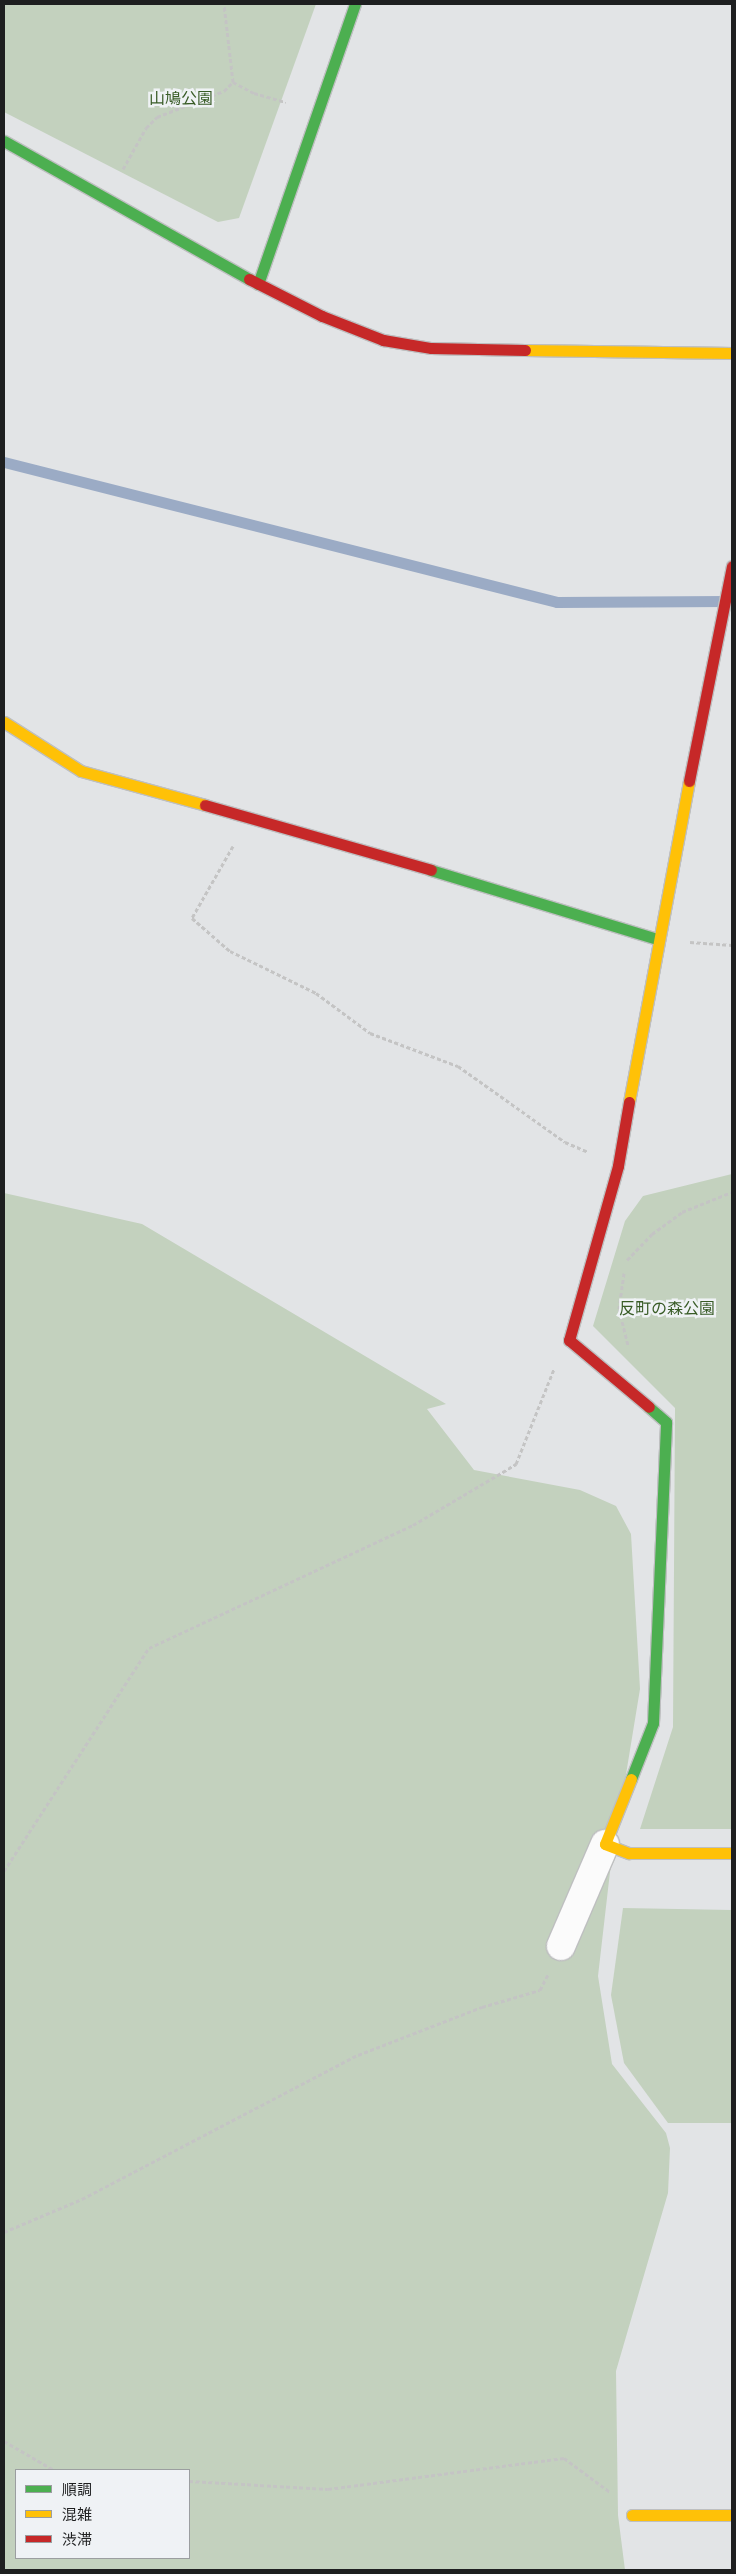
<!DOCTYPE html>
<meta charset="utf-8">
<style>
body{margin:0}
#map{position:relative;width:736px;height:2574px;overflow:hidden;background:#e2e4e6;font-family:"IBM Plex Sans","Noto Sans JP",sans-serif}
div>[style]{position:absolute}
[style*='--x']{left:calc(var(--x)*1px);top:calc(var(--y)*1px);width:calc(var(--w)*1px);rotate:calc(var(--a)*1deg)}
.green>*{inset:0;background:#c3d1be}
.stream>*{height:11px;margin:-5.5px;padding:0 5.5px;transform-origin:5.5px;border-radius:5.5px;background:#9babc5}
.path>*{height:3px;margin-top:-1.5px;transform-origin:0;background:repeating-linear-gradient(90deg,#c4c4c4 0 4px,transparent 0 6.5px)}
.roads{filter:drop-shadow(1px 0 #bebfc0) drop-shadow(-1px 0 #bebfc0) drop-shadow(0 1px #bebfc0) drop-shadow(0 -1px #bebfc0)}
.street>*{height:28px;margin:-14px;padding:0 14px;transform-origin:14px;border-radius:14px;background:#fbfbfb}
.fast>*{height:11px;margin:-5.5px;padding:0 5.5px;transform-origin:5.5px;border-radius:5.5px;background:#4caf50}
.slow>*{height:11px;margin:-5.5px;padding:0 5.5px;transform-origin:5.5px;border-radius:5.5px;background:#ffc107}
.jam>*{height:11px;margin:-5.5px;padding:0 5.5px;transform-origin:5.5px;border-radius:5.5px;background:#c62828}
span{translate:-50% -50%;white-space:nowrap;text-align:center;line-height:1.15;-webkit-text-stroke:5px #eff2f5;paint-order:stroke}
.park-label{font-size:16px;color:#395c27}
.frame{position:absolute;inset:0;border:5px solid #1e1f20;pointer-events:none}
.legend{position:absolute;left:15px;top:2469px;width:175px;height:90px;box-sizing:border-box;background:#eff2f5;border:1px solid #9b9ea0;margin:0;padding:6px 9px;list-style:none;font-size:15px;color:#1e1f20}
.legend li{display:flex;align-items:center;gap:10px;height:25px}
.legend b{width:25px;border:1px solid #9b9ea0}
</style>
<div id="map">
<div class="green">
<i style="clip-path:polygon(4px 4px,316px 4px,239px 218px,218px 222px,4px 112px)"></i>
<i style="clip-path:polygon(732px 1174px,732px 1829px,640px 1829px,673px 1727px,675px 1408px,593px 1326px,625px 1221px,643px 1196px)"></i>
<i style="clip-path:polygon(evenodd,4px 1193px,142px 1224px,446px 1404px,427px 1409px,474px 1470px,580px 1490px,616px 1506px,631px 1534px,640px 1689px,610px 1872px,598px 1976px,612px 2064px,666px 2133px,670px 2148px,668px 2193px,616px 2371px,618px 2515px,625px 2570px,4px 2570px,4px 1193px,16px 2470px,189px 2470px,189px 2558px,16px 2558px,16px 2470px)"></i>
<i style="clip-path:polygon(623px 1908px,732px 1910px,732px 2123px,668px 2123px,624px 2063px,611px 1995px)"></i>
</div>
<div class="stream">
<i style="--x:4;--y:462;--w:570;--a:14.21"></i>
<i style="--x:557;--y:602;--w:169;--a:-0.3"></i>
</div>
<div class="path">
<i style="--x:233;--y:82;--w:24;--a:28"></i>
<i style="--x:254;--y:93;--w:33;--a:16"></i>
<i style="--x:123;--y:169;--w:47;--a:-60.7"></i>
<i style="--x:146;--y:128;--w:16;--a:-45"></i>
<i style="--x:157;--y:117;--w:72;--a:-21.2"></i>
<i style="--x:224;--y:91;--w:13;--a:-45"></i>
<i style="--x:233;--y:82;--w:79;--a:-96.6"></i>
<i style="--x:233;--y:846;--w:83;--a:119.7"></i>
<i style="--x:192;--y:918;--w:50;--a:41"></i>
<i style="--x:230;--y:951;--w:96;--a:26"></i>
<i style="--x:316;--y:993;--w:67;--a:36.5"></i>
<i style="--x:370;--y:1033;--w:94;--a:20.6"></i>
<i style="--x:458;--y:1066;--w:131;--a:35.4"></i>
<i style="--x:565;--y:1142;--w:25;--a:23"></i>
<i style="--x:690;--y:942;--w:42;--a:4.1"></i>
<i style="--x:627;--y:1260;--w:36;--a:-46"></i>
<i style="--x:652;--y:1234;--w:37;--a:-36"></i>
<i style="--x:682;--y:1212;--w:54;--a:-21.8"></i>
<i style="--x:624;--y:1273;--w:36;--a:98"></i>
<i style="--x:619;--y:1309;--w:37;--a:76"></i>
<i style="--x:4;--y:1871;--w:266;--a:-57"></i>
<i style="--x:149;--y:1648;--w:291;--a:-25"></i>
<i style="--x:413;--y:1525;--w:120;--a:-30.6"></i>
<i style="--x:516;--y:1464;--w:102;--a:-68.2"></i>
<i style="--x:4;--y:2232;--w:85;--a:-22.9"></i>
<i style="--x:82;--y:2199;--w:311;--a:-27.6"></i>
<i style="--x:358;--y:2055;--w:133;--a:-21.2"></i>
<i style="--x:482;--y:2007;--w:60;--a:-16.3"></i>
<i style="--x:540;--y:1990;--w:18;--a:-63"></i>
<i style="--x:4;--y:2441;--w:58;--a:30.1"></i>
<i style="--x:189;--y:2481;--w:139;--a:3.3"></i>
<i style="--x:328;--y:2489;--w:238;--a:-7.5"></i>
<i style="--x:564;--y:2458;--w:57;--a:36.5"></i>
</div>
<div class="roads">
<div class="street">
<i style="--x:561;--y:1946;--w:111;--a:-66.7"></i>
</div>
<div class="fast">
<i style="--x:4;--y:141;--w:281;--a:29.4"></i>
<i style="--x:258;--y:284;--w:296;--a:-70.9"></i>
<i style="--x:431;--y:870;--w:236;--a:17"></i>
<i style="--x:631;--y:1779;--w:60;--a:-68.6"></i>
<i style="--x:653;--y:1723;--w:301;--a:-87.5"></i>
<i style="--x:666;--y:1422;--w:23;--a:-139"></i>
</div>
<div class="slow">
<i style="--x:525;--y:350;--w:207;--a:0.8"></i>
<i style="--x:4;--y:722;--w:91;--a:32.5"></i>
<i style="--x:81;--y:771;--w:129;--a:15.3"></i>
<i style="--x:629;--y:1102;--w:327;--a:-79.4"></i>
<i style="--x:631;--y:1779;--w:70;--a:111.8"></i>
<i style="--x:605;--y:1844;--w:26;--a:21"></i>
<i style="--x:629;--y:1853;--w:103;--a:0"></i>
<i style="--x:632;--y:2515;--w:100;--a:0"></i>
</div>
<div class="jam">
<i style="--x:249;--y:279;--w:82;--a:26.9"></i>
<i style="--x:322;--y:316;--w:66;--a:21.5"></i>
<i style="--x:383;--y:340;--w:49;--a:9.5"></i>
<i style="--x:431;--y:348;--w:94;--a:1.2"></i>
<i style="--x:689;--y:781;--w:219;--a:-78.7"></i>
<i style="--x:205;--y:805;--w:235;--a:16"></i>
<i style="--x:629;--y:1102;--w:65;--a:99.8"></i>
<i style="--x:618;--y:1166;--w:181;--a:105.7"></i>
<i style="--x:569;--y:1340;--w:104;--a:39.9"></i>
</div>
</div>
<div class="park-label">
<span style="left:181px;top:98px">山鳩公園</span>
<span style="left:667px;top:1308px">反町の森公園</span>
</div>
<div class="frame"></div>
<ul class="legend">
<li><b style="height:6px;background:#4caf50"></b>順調</li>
<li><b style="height:6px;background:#ffc107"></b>混雑</li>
<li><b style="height:6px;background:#c62828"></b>渋滞</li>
</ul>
</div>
